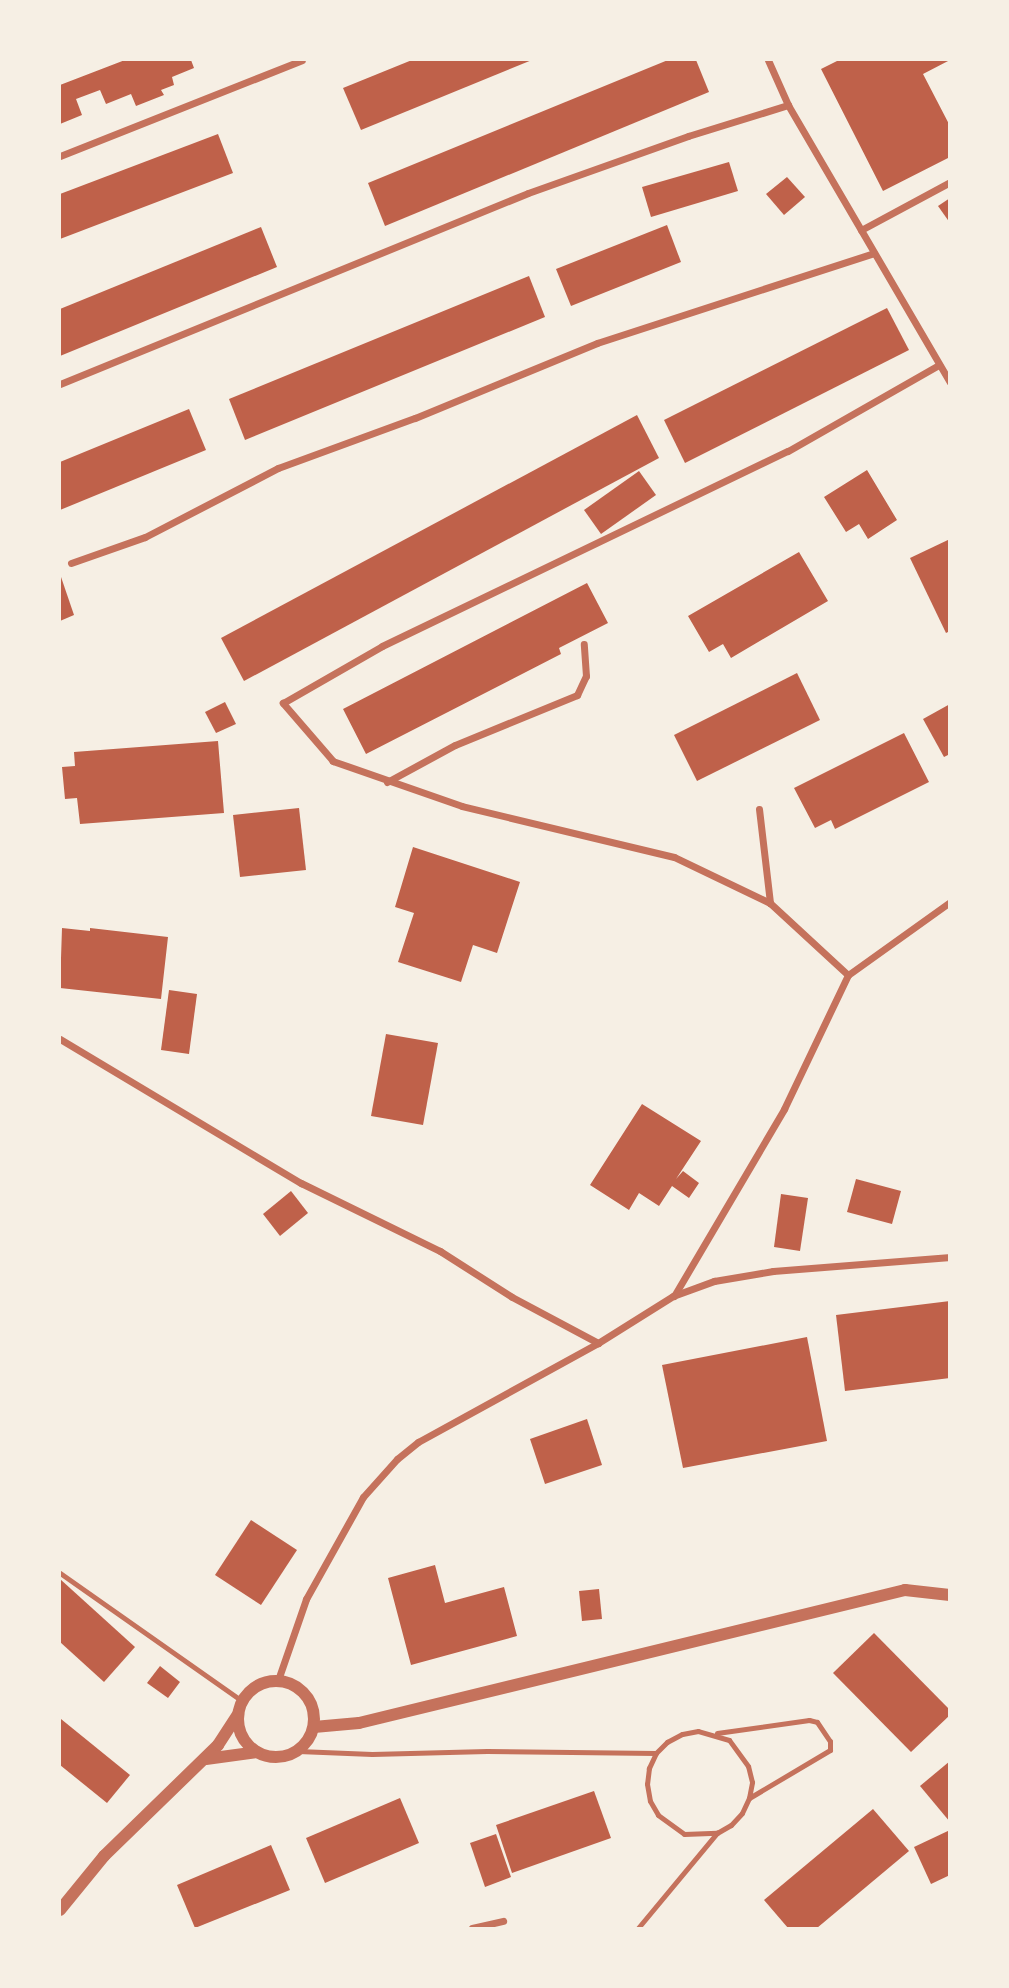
<!DOCTYPE html>
<style>
body{margin:0}
#map{position:relative;width:1009px;height:1988px;overflow:hidden;background:#f6efe4;font-family:Lato,sans-serif}
div>[style]{position:absolute}
[style*='--x']{left:calc(var(--x)*1px);top:calc(var(--y)*1px);width:calc(var(--w)*1px);rotate:calc(var(--a)*1deg)}
.building>*{inset:0;background:#bf614a}
.service>*{height:5px;margin:-2.5px;padding:0 2.5px;transform-origin:2.5px;border-radius:2.5px;background:#c5725c}
.minor>*{height:7px;margin:-3.5px;padding:0 3.5px;transform-origin:3.5px;border-radius:3.5px;background:#c5725c}
.tertiary>*{height:12px;margin:-6px;padding:0 6px;transform-origin:6px;border-radius:6px;background:#c5725c}
.tertiary>.ring{margin:-6px;padding:0;box-sizing:content-box;background:none;border:12px solid #c5725c;border-radius:50%}
span{translate:-50% -50%;white-space:nowrap;text-align:center;line-height:1.15;-webkit-text-stroke:7px #f6efe4;paint-order:stroke}
.frame{position:absolute;inset:0;border:61px solid #f6efe4;pointer-events:none}
</style>
<div id="map">
<div class="building">
<i style="clip-path:polygon(125px 60px,191px 60px,194px 68px,172px 77px,174px 85px,161px 90px,164px 95px,136px 106px,131px 94px,106px 104px,100px 90px,76px 99px,82px 115px,60px 124px,60px 85px)"></i>
<i style="clip-path:polygon(412px 60px,532px 60px,361px 130px,343px 88px)"></i>
<i style="clip-path:polygon(668px 60px,696px 60px,709px 92px,385px 226px,368px 183px)"></i>
<i style="clip-path:polygon(839px 60px,950px 60px,923px 74px,950px 126px,950px 157px,883px 191px,821px 69px)"></i>
<i style="clip-path:polygon(218px 134px,233px 173px,60px 239px,60px 194px)"></i>
<i style="clip-path:polygon(729px 162px,738px 191px,651px 217px,642px 187px)"></i>
<i style="clip-path:polygon(787px 177px,805px 197px,784px 215px,766px 194px)"></i>
<i style="clip-path:polygon(950px 198px,950px 223px,938px 206px)"></i>
<i style="clip-path:polygon(667px 225px,681px 262px,571px 306px,556px 269px)"></i>
<i style="clip-path:polygon(261px 227px,277px 267px,60px 356px,60px 309px)"></i>
<i style="clip-path:polygon(529px 276px,545px 317px,245px 440px,229px 399px)"></i>
<i style="clip-path:polygon(887px 308px,909px 350px,685px 463px,664px 420px)"></i>
<i style="clip-path:polygon(189px 409px,206px 450px,60px 510px,60px 462px)"></i>
<i style="clip-path:polygon(637px 415px,659px 458px,244px 681px,221px 638px)"></i>
<i style="clip-path:polygon(867px 470px,897px 520px,868px 539px,859px 524px,846px 532px,824px 497px)"></i>
<i style="clip-path:polygon(639px 471px,656px 495px,601px 534px,584px 510px)"></i>
<i style="clip-path:polygon(950px 539px,950px 631px,946px 633px,910px 558px)"></i>
<i style="clip-path:polygon(799px 552px,828px 601px,731px 658px,723px 644px,709px 652px,688px 616px)"></i>
<i style="clip-path:polygon(60px 574px,74px 615px,60px 621px)"></i>
<i style="clip-path:polygon(587px 583px,608px 623px,559px 648px,561px 654px,366px 754px,343px 709px)"></i>
<i style="clip-path:polygon(797px 673px,820px 720px,697px 781px,674px 735px)"></i>
<i style="clip-path:polygon(225px 702px,236px 724px,216px 733px,205px 712px)"></i>
<i style="clip-path:polygon(950px 704px,950px 754px,944px 757px,923px 719px)"></i>
<i style="clip-path:polygon(904px 733px,929px 782px,835px 829px,831px 820px,815px 828px,794px 788px)"></i>
<i style="clip-path:polygon(218px 741px,224px 813px,80px 824px,77px 798px,65px 799px,62px 767px,75px 766px,74px 752px)"></i>
<i style="clip-path:polygon(299px 808px,306px 870px,240px 877px,233px 815px)"></i>
<i style="clip-path:polygon(413px 847px,520px 882px,497px 953px,473px 945px,461px 982px,398px 962px,414px 913px,395px 907px)"></i>
<i style="clip-path:polygon(62px 928px,90px 931px,90px 928px,168px 937px,161px 999px,60px 988px)"></i>
<i style="clip-path:polygon(169px 990px,197px 994px,189px 1054px,161px 1050px)"></i>
<i style="clip-path:polygon(386px 1034px,438px 1043px,423px 1125px,371px 1116px)"></i>
<i style="clip-path:polygon(642px 1104px,701px 1141px,676px 1179px,683px 1171px,699px 1183px,689px 1198px,672px 1186px,659px 1206px,639px 1193px,629px 1210px,590px 1185px)"></i>
<i style="clip-path:polygon(856px 1179px,901px 1191px,892px 1224px,847px 1212px)"></i>
<i style="clip-path:polygon(291px 1191px,308px 1213px,280px 1236px,263px 1214px)"></i>
<i style="clip-path:polygon(781px 1194px,808px 1198px,800px 1251px,774px 1247px)"></i>
<i style="clip-path:polygon(950px 1301px,950px 1378px,845px 1391px,836px 1315px)"></i>
<i style="clip-path:polygon(807px 1337px,827px 1441px,683px 1468px,662px 1365px)"></i>
<i style="clip-path:polygon(587px 1419px,602px 1465px,545px 1484px,530px 1439px)"></i>
<i style="clip-path:polygon(251px 1520px,297px 1550px,261px 1605px,215px 1575px)"></i>
<i style="clip-path:polygon(435px 1565px,445px 1603px,504px 1587px,517px 1636px,411px 1665px,388px 1578px)"></i>
<i style="clip-path:polygon(60px 1579px,135px 1647px,104px 1682px,60px 1642px)"></i>
<i style="clip-path:polygon(599px 1589px,602px 1619px,582px 1621px,579px 1591px)"></i>
<i style="clip-path:polygon(874px 1633px,950px 1710px,950px 1715px,911px 1752px,833px 1673px)"></i>
<i style="clip-path:polygon(160px 1666px,180px 1682px,168px 1698px,147px 1683px)"></i>
<i style="clip-path:polygon(61px 1719px,130px 1775px,107px 1803px,60px 1765px)"></i>
<i style="clip-path:polygon(950px 1761px,950px 1822px,920px 1786px)"></i>
<i style="clip-path:polygon(594px 1791px,611px 1838px,512px 1873px,496px 1825px)"></i>
<i style="clip-path:polygon(400px 1798px,419px 1843px,325px 1883px,306px 1838px)"></i>
<i style="clip-path:polygon(873px 1809px,909px 1851px,817px 1928px,788px 1928px,764px 1900px)"></i>
<i style="clip-path:polygon(950px 1830px,950px 1875px,931px 1884px,914px 1847px)"></i>
<i style="clip-path:polygon(496px 1834px,511px 1877px,485px 1887px,470px 1843px)"></i>
<i style="clip-path:polygon(271px 1845px,290px 1890px,195px 1928px,177px 1885px)"></i>
</div>
<div class="service">
<i style="--x:60;--y:1573;--w:223;--a:35.1"></i>
<i style="--x:717;--y:1733;--w:93;--a:-8"></i>
<i style="--x:809;--y:1720;--w:8;--a:14"></i>
<i style="--x:817;--y:1722;--w:23;--a:56"></i>
<i style="--x:830;--y:1741;--w:9;--a:90"></i>
<i style="--x:830;--y:1750;--w:94;--a:149.3"></i>
<i style="--x:298;--y:1751;--w:74;--a:2.3"></i>
<i style="--x:372;--y:1754;--w:115;--a:-1.5"></i>
<i style="--x:487;--y:1751;--w:169;--a:0.7"></i>
<i style="--x:638;--y:1928;--w:124;--a:-50.3"></i>
<i style="--x:717;--y:1833;--w:16;--a:-30"></i>
<i style="--x:731;--y:1825;--w:16;--a:-47"></i>
<i style="--x:742;--y:1813;--w:17;--a:-65"></i>
<i style="--x:749;--y:1798;--w:16;--a:-79"></i>
<i style="--x:752;--y:1782;--w:16;--a:-104"></i>
<i style="--x:748;--y:1766;--w:32;--a:-126"></i>
<i style="--x:729;--y:1740;--w:32;--a:-164"></i>
<i style="--x:698;--y:1731;--w:16;--a:169"></i>
<i style="--x:682;--y:1734;--w:17;--a:152"></i>
<i style="--x:667;--y:1742;--w:16;--a:135"></i>
<i style="--x:656;--y:1753;--w:17;--a:115"></i>
<i style="--x:649;--y:1768;--w:16;--a:97"></i>
<i style="--x:647;--y:1784;--w:17;--a:80"></i>
<i style="--x:650;--y:1801;--w:16;--a:60"></i>
<i style="--x:658;--y:1815;--w:32;--a:36"></i>
<i style="--x:684;--y:1834;--w:33;--a:-2"></i>
</div>
<div class="minor">
<i style="--x:768;--y:60;--w:49;--a:66"></i>
<i style="--x:788;--y:105;--w:321;--a:59.7"></i>
<i style="--x:60;--y:156;--w:260;--a:-21.6"></i>
<i style="--x:861;--y:230;--w:101;--a:-28.3"></i>
<i style="--x:60;--y:384;--w:505;--a:-22.2"></i>
<i style="--x:528;--y:193;--w:170;--a:-19.6"></i>
<i style="--x:688;--y:136;--w:105;--a:-17.2"></i>
<i style="--x:71;--y:563;--w:78;--a:-19.4"></i>
<i style="--x:145;--y:537;--w:150;--a:-27.4"></i>
<i style="--x:278;--y:468;--w:146;--a:-20.1"></i>
<i style="--x:415;--y:418;--w:197;--a:-22.4"></i>
<i style="--x:597;--y:343;--w:291;--a:-18"></i>
<i style="--x:387;--y:782;--w:77;--a:-28.6"></i>
<i style="--x:455;--y:745;--w:132;--a:-22.3"></i>
<i style="--x:577;--y:695;--w:21;--a:-65"></i>
<i style="--x:586;--y:676;--w:32;--a:-94"></i>
<i style="--x:759;--y:809;--w:95;--a:83.3"></i>
<i style="--x:848;--y:975;--w:106;--a:-137.3"></i>
<i style="--x:770;--y:903;--w:106;--a:-154.4"></i>
<i style="--x:674;--y:857;--w:218;--a:-166.5"></i>
<i style="--x:462;--y:806;--w:137;--a:-160.8"></i>
<i style="--x:333;--y:761;--w:77;--a:-130.8"></i>
<i style="--x:283;--y:703;--w:114;--a:-29.9"></i>
<i style="--x:382;--y:646;--w:450;--a:-25.7"></i>
<i style="--x:788;--y:451;--w:174;--a:-29.7"></i>
<i style="--x:60;--y:1039;--w:281;--a:30.9"></i>
<i style="--x:301;--y:1183;--w:155;--a:26.1"></i>
<i style="--x:440;--y:1251;--w:85;--a:32.6"></i>
<i style="--x:512;--y:1297;--w:98;--a:28.1"></i>
<i style="--x:674;--y:1296;--w:217;--a:-59.5"></i>
<i style="--x:784;--y:1109;--w:148;--a:-64.5"></i>
<i style="--x:848;--y:975;--w:125;--a:-35.6"></i>
<i style="--x:278;--y:1680;--w:86;--a:-70.9"></i>
<i style="--x:306;--y:1599;--w:117;--a:-60.8"></i>
<i style="--x:363;--y:1497;--w:51;--a:-48.2"></i>
<i style="--x:397;--y:1459;--w:27;--a:-39"></i>
<i style="--x:418;--y:1442;--w:205;--a:-28.8"></i>
<i style="--x:598;--y:1343;--w:89;--a:-32.1"></i>
<i style="--x:673;--y:1296;--w:44;--a:-20.1"></i>
<i style="--x:714;--y:1281;--w:60;--a:-9.6"></i>
<i style="--x:773;--y:1271;--w:178;--a:-4.5"></i>
<i style="--x:472;--y:1928;--w:32;--a:-13"></i>
</div>
<div class="tertiary">
<i class="ring" style="left:238px;top:1681px;width:64px;height:64px"></i>
<i style="--x:314;--y:1727;--w:45;--a:-5.1"></i>
<i style="--x:359;--y:1723;--w:562;--a:-13.69"></i>
<i style="--x:905;--y:1590;--w:45;--a:6.3"></i>
<i style="--x:206;--y:1759;--w:51;--a:-7.8"></i>
<i style="--x:60;--y:1910;--w:70;--a:-50.8"></i>
<i style="--x:104;--y:1856;--w:159;--a:-44.2"></i>
<i style="--x:218;--y:1745;--w:37;--a:-57"></i>
</div>
<div class="frame"></div>
</div>
